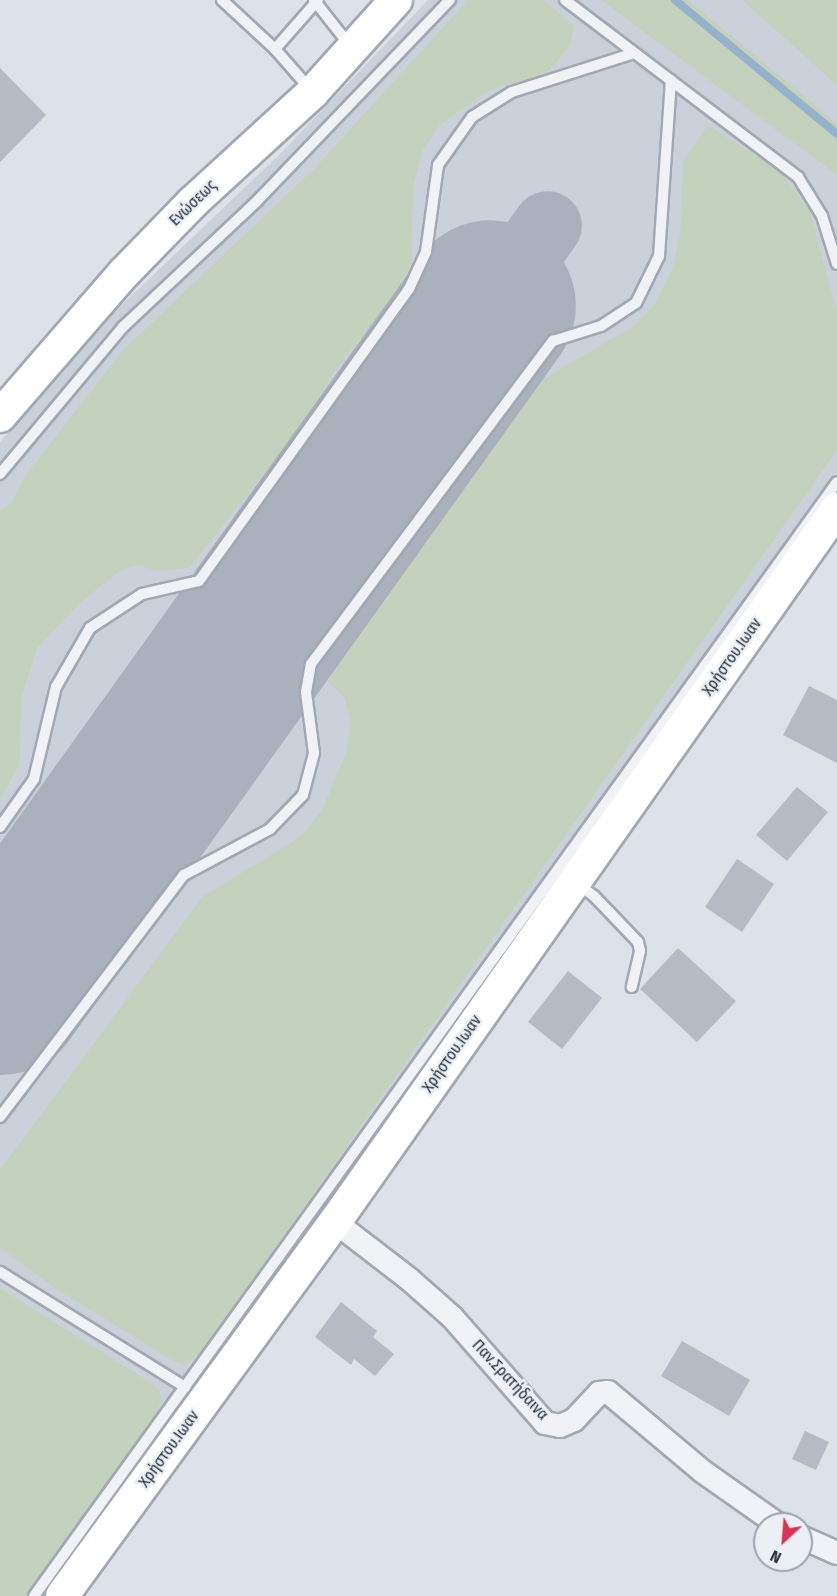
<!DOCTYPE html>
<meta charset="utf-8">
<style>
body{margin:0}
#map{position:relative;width:837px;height:1596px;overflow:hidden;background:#dde1e8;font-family:"Fira Sans Condensed",sans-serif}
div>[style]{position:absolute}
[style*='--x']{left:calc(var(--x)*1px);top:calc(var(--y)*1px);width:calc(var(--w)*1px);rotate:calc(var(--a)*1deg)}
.built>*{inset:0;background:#cbd1da}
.green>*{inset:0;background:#c3d2bd}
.stream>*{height:8px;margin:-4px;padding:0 4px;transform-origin:4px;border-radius:4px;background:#95b1cb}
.taxiway>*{height:69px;margin:-34.5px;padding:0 34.5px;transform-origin:34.5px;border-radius:34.5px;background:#a9b1bd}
.runway>*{height:171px;margin:-85.5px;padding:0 85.5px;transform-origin:85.5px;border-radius:85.5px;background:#a9b1bd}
.building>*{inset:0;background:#b4bbc5}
.roads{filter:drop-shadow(2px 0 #a2a8b2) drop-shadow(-2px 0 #a2a8b2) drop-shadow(0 2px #a2a8b2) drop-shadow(0 -2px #a2a8b2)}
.lane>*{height:10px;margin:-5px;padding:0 5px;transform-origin:5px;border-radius:5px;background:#f0f2f6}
.street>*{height:22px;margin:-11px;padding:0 11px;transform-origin:11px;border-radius:11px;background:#f0f2f6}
.secondary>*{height:32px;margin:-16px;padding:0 16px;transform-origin:16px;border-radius:16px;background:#fff}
span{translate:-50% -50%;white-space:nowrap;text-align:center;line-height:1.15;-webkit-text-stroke:5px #ecf0f5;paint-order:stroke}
.street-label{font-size:16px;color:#25303f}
.north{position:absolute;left:753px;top:1512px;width:60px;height:60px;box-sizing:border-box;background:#ecf0f5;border:2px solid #9ca3ac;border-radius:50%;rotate:206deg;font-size:16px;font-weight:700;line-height:24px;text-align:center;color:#25303f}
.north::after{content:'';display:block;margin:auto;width:21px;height:27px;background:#d63854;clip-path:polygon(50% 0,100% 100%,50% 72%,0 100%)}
</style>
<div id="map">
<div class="built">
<i style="clip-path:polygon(428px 0,837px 0,837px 492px,260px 1307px,48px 1596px,0 1596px,0 442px,106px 320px,281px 153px)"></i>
</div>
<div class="green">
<i style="clip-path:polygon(468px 0,544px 0,574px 26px,570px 45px,550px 70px,531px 80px,509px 83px,483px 94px,440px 125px,422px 151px,414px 183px,411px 264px,398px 290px,335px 371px,284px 449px,189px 568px,156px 571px,139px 565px,123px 569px,82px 601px,37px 648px,22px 696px,19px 765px,0 799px,0 511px,11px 503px,25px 476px,123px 350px,315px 168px)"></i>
<i style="clip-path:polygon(601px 0,688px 0,837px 123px,837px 175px)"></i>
<i style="clip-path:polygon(742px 0,837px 0,837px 85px)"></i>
<i style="clip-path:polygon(708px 125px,781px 172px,809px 210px,837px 311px,837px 450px,200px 1354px,184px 1364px,173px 1361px,55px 1288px,0 1248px,0 1170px,203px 896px,289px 844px,307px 830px,322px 810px,346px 753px,351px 722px,344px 697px,322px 676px,543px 379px,634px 326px,654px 305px,672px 269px,680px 235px,683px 161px)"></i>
<i style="clip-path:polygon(0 1288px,148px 1381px,159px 1389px,162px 1400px,154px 1418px,25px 1596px,0 1596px)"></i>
</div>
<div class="stream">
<i style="--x:675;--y:0;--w:210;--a:39.6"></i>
</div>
<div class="taxiway">
<i style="--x:490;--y:305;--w:98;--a:-54.5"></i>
</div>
<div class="runway">
<i style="--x:0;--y:989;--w:841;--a:-54.38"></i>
</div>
<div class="building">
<i style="clip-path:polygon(0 68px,46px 115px,0 162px)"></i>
<i style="clip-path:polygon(809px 686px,837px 700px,837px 763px,783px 735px)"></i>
<i style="clip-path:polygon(797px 787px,828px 812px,787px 861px,756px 835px)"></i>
<i style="clip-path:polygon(737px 859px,774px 884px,742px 932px,705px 907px)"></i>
<i style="clip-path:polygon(678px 948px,736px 1001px,697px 1042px,640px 989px)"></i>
<i style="clip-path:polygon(568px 971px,602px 998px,562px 1049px,528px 1022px)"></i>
<i style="clip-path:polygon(341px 1302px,377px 1331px,373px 1337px,394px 1354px,375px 1376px,354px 1359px,351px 1365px,315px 1337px)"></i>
<i style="clip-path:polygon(682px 1341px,750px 1380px,729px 1416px,661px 1376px)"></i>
<i style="clip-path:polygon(805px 1431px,829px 1442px,816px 1470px,792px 1459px)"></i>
</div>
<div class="roads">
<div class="lane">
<i style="--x:222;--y:0;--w:72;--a:42.8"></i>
<i style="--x:275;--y:49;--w:53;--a:48.8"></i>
<i style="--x:314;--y:0;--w:60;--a:51.8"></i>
<i style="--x:565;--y:0;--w:293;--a:37.2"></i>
<i style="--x:798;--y:177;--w:46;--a:58.4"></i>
<i style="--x:822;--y:216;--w:50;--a:72.6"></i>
<i style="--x:275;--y:49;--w:65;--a:-48.7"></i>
<i style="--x:0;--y:474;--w:192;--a:-50.1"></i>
<i style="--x:123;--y:327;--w:184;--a:-43.2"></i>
<i style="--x:257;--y:201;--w:279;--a:-46.2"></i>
<i style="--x:0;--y:827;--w:59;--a:-54.7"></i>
<i style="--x:34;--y:779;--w:95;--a:-76.6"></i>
<i style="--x:56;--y:687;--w:68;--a:-60"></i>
<i style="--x:90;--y:628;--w:62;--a:-33.2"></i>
<i style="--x:142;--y:594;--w:58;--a:-12.8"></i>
<i style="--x:199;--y:581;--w:360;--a:-54.3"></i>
<i style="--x:409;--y:289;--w:41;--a:-65.3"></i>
<i style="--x:426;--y:252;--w:88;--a:-82.1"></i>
<i style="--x:438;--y:165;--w:59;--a:-54.7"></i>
<i style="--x:472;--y:117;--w:47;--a:-32"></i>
<i style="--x:512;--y:92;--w:125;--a:-17.7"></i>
<i style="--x:576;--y:883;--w:22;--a:36"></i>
<i style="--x:594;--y:896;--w:64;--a:46.3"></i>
<i style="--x:638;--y:942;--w:9;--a:77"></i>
<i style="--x:640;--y:951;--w:37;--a:103"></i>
<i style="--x:0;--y:1117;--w:304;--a:-52.8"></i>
<i style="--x:184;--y:875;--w:98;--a:-28.1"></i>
<i style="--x:270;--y:829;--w:47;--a:-45.9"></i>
<i style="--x:303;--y:795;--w:43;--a:-75.3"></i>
<i style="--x:314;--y:753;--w:62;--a:-97.5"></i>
<i style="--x:306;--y:692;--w:28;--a:-80"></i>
<i style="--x:311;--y:664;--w:404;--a:-53.2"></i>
<i style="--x:553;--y:341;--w:50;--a:-17.4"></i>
<i style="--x:601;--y:326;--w:42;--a:-33.3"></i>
<i style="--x:636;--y:303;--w:52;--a:-63.9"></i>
<i style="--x:659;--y:256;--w:176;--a:-86.1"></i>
<i style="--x:0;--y:1272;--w:218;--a:31.9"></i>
<i style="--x:34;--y:1596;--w:1373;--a:-54.21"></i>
</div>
<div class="street">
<i style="--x:335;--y:1222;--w:93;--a:37.6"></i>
<i style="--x:409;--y:1279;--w:57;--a:41.5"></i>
<i style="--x:452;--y:1317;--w:141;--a:48.7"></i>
<i style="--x:545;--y:1423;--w:15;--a:11"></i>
<i style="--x:560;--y:1426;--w:15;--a:-23"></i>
<i style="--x:574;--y:1420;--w:37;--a:-47"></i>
<i style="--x:599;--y:1393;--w:9;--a:-6"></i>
<i style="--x:608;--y:1392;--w:123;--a:40"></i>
<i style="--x:702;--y:1471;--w:92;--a:35.2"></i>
<i style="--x:801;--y:1537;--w:39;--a:24"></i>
</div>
<div class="secondary">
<i style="--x:0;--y:416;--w:189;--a:-49.1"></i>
<i style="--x:124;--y:273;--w:98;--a:-45.8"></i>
<i style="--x:192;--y:203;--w:164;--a:-42.5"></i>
<i style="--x:313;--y:92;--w:124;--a:-47.9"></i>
<i style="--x:62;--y:1596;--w:463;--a:-53.9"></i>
<i style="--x:335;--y:1222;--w:872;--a:-54.85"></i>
</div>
</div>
<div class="street-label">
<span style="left:193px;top:203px;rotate:-44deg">Ενώσεως</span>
<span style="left:732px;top:657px;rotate:-55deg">Χρήστου.Ιωαν</span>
<span style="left:452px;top:1054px;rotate:-55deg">Χρήστου.Ιωαν</span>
<span style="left:510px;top:1380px;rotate:47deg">Παν.Σρατήδαινα</span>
<span style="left:169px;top:1449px;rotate:-54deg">Χρήστου.Ιωαν</span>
</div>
<div class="north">N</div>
</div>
